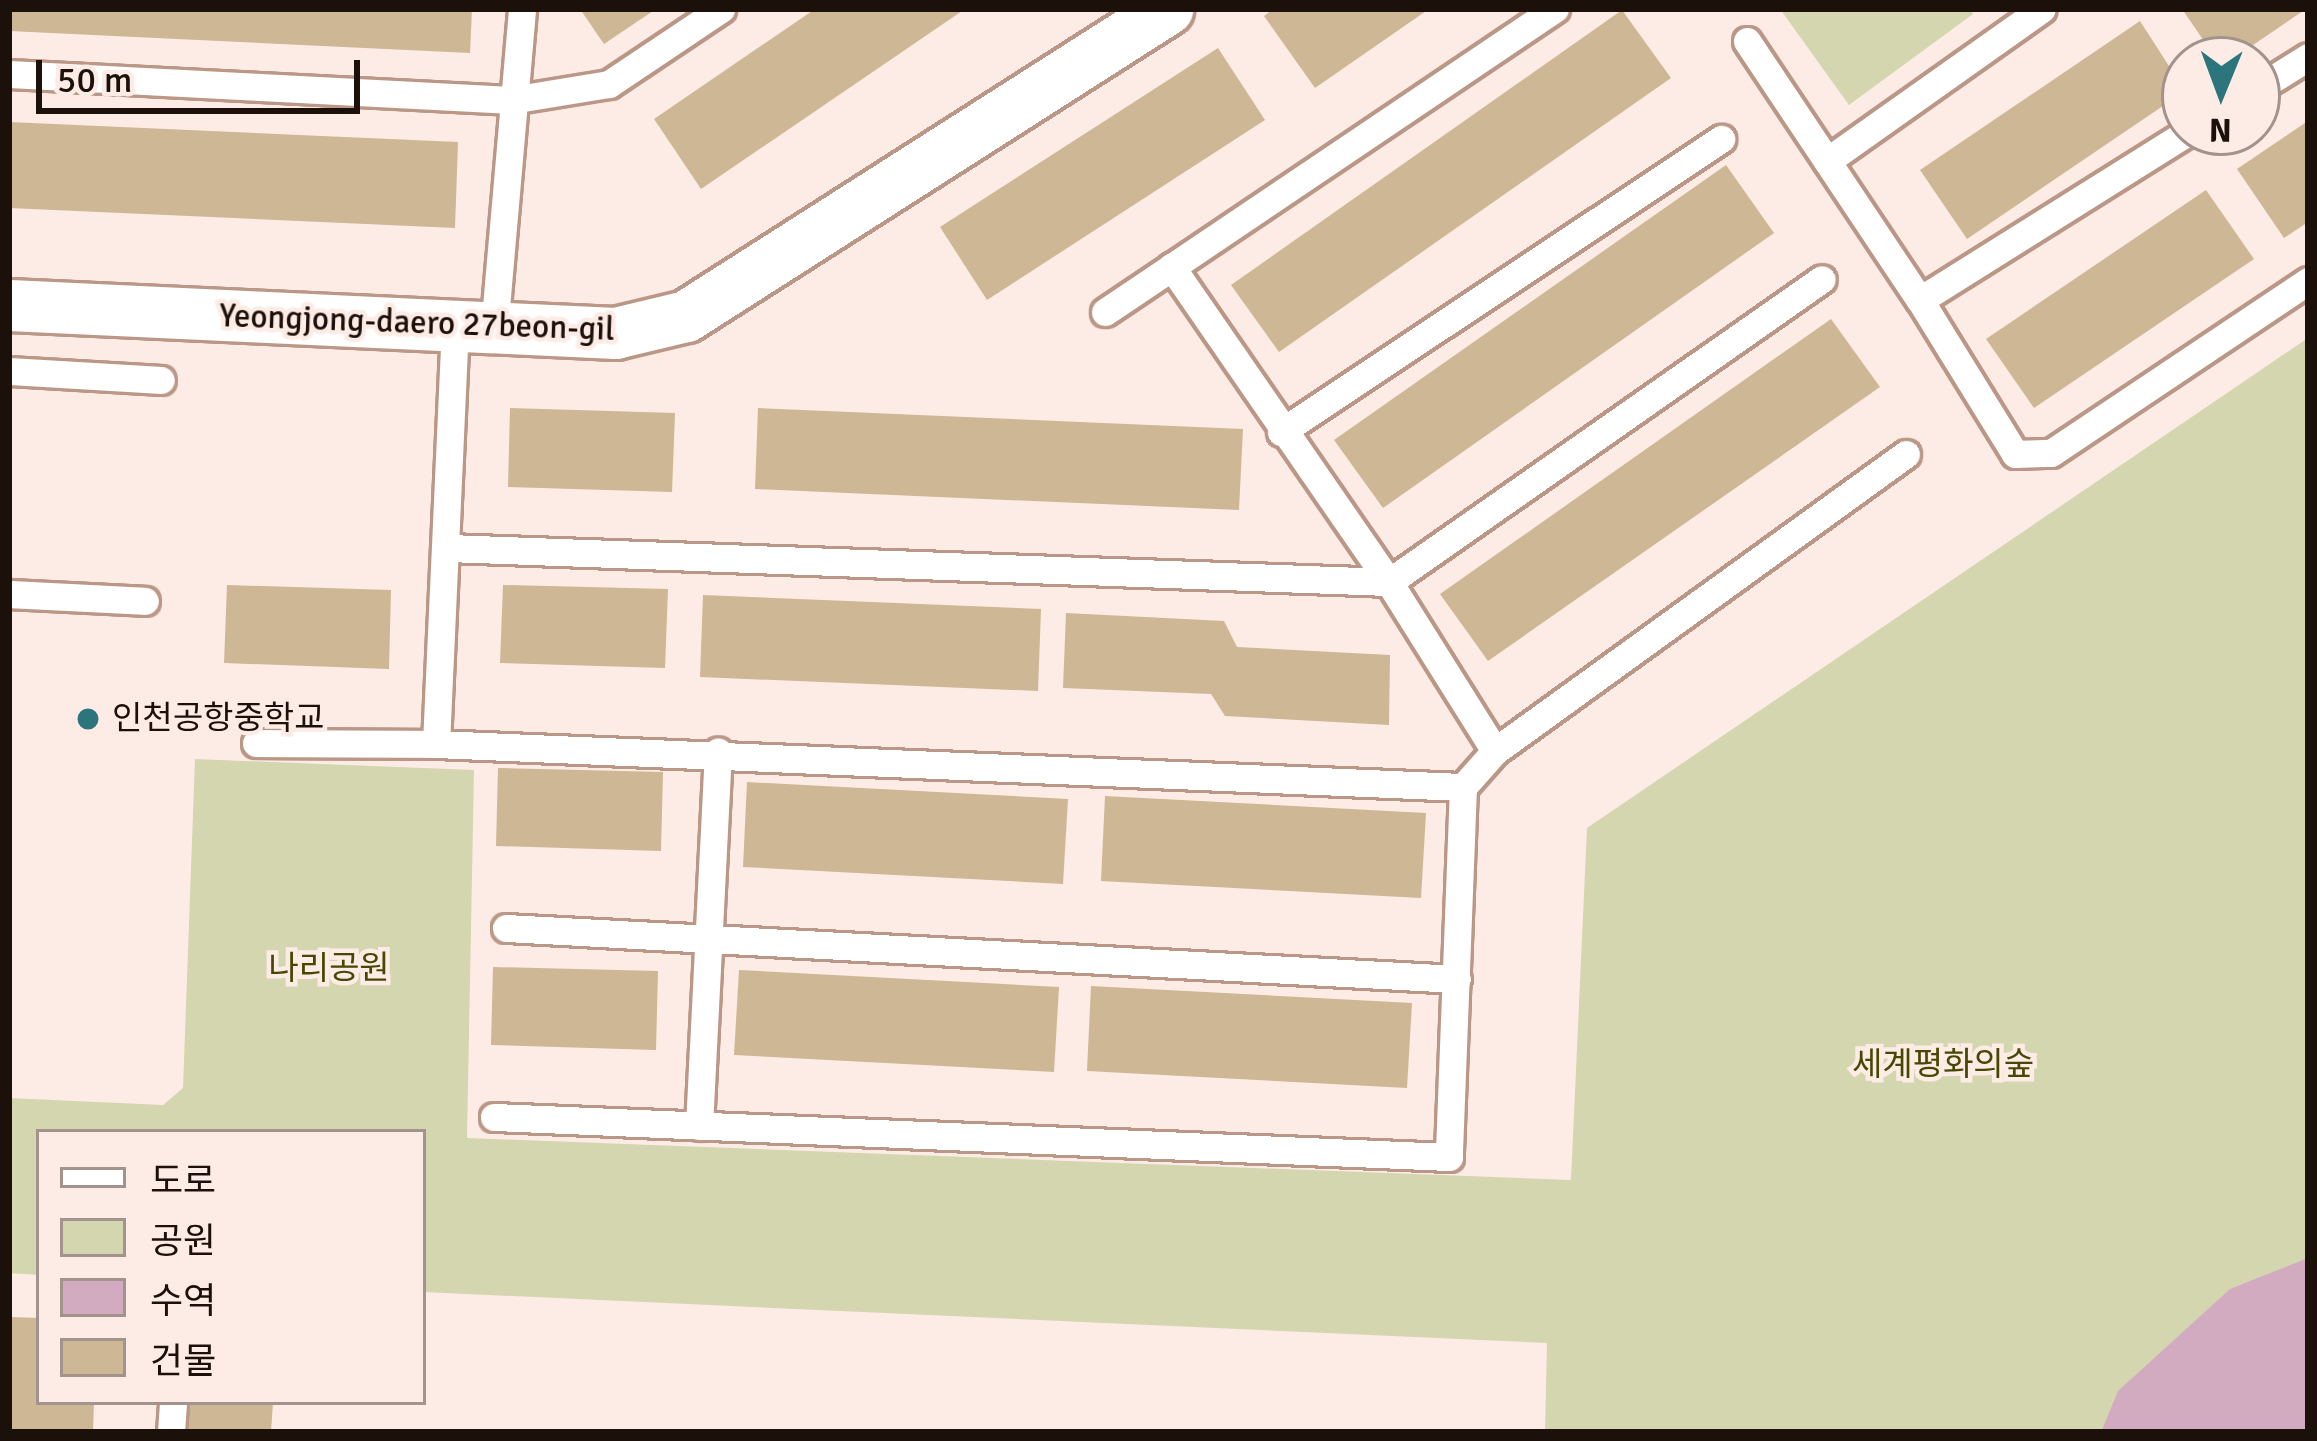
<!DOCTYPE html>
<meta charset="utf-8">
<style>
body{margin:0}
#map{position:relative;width:2317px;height:1441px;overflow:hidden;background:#fcece5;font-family:Signika,"Noto Sans KR",sans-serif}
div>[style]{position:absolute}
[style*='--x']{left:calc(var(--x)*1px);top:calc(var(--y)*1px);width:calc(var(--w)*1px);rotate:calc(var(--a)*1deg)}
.green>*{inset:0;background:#d4d6b0}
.water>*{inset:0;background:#d2abc1}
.building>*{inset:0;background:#ceb794}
.roads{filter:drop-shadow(3px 0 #ba9786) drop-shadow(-3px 0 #ba9786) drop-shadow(0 3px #ba9786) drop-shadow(0 -3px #ba9786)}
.service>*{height:27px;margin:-13.5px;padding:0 13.5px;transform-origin:13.5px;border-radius:13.5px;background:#fff}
.minor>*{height:51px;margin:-25.5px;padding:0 25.5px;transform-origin:25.5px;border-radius:25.5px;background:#fff}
.dots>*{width:33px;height:33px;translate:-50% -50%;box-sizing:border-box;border:6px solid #fcece5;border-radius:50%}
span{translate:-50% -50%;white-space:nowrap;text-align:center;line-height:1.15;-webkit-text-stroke:9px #fcece5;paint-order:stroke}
.street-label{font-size:33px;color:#1c100a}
.poi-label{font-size:33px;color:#1c100a}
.left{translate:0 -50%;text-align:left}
.park-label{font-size:33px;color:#464700}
.frame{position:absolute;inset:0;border:12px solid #1c100a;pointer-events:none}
.legend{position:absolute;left:36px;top:1129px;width:390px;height:276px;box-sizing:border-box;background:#fcece5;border:3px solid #a2948d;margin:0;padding:15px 21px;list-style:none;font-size:36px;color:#1c100a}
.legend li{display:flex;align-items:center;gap:24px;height:60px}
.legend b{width:60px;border:3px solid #a2948d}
.north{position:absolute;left:2161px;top:36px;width:120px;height:120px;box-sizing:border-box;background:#fcece5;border:3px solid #a2948d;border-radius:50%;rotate:181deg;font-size:33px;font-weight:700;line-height:48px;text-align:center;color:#1c100a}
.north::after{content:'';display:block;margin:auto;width:42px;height:54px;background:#2c757d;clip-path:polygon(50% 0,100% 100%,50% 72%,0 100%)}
.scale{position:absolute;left:36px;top:60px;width:324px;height:54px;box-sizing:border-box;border:6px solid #1c100a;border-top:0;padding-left:15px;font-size:36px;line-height:42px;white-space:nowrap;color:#1c100a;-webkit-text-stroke:9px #fcece5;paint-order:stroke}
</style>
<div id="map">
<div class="green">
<i style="clip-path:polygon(1780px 9px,1969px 9px,1973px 14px,1849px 105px)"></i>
<i style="clip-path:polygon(2308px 338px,2308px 1432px,1545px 1432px,1547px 1343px,423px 1292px,423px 1132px,39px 1132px,39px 1275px,9px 1273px,9px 1098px,163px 1105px,183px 1088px,195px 759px,474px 770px,467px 1138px,1571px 1180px,1587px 828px)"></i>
</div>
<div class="water">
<i style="clip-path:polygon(2308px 1258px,2308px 1432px,2101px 1432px,2118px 1391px,2230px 1289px)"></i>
</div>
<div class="building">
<i style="clip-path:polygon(9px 9px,472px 9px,470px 53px,9px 31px)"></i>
<i style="clip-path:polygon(580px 9px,656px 9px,604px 44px)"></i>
<i style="clip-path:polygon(815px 9px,965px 9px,701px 189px,654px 119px)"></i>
<i style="clip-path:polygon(1273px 9px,1429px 9px,1315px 88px,1264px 16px)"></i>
<i style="clip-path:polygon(2182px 9px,2306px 9px,2231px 60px,2217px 60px)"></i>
<i style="clip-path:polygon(1622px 10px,1671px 78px,1279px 352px,1231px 285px)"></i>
<i style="clip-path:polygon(2140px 21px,2185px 91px,1967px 239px,1920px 170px)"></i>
<i style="clip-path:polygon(1218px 48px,1265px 120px,987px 300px,940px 227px)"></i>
<i style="clip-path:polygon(2308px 121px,2308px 222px,2284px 238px,2237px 169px)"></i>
<i style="clip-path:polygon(9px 122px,458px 142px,455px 228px,9px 208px)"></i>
<i style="clip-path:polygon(1726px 165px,1774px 233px,1383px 508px,1334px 440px)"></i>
<i style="clip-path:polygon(2206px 190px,2254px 259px,2034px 408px,1986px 339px)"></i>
<i style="clip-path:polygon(1831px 319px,1880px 387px,1488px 661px,1440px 594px)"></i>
<i style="clip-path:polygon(510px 408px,675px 413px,672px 492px,508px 487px)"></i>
<i style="clip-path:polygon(758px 408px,1243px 429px,1239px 510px,755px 489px)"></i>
<i style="clip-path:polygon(227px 585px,391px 590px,389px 669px,224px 663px)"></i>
<i style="clip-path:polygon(503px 585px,668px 589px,665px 668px,500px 663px)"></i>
<i style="clip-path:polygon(703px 595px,1041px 609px,1038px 691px,700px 677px)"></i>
<i style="clip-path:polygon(1066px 613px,1224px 621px,1237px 647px,1390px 655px,1389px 725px,1225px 716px,1211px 694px,1063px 688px)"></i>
<i style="clip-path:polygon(498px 768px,663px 772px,661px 851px,496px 846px)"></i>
<i style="clip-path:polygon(747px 782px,1068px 799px,1063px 884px,743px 867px)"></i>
<i style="clip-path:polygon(1105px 796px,1426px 813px,1421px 898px,1101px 881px)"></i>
<i style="clip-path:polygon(493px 967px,658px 971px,656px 1050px,491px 1045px)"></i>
<i style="clip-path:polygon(739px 970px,1059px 987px,1054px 1072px,734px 1055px)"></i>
<i style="clip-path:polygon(1091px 986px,1412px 1003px,1407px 1088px,1087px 1071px)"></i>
<i style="clip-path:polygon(11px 1317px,39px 1318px,39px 1402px,94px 1402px,93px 1432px,9px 1432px)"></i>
<i style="clip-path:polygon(186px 1402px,273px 1402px,271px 1432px,185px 1432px)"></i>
</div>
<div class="roads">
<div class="service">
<i style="--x:1747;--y:41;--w:311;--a:56.3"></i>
<i style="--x:1920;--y:300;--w:181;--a:58.3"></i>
<i style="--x:2015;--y:454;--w:36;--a:-2"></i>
<i style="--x:2051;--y:453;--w:309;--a:-33.8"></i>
<i style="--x:9;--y:74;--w:503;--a:2.96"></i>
<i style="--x:511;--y:100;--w:99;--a:-9.3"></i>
<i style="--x:609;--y:84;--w:135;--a:-33.8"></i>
<i style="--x:2257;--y:89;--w:60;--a:-32.1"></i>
<i style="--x:1827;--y:161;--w:263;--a:-35.3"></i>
<i style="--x:1920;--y:300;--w:316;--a:-32.1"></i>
<i style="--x:1105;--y:312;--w:81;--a:-33.9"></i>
<i style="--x:494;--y:330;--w:322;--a:-85"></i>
<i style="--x:9;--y:371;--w:152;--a:3.4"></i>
<i style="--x:1281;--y:432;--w:529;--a:-33.66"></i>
<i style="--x:448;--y:548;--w:942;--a:2.07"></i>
<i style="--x:1389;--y:582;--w:528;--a:-34.98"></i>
<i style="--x:9;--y:594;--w:136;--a:2.9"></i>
<i style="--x:256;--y:743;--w:180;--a:0.3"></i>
<i style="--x:436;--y:744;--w:414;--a:-87.4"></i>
<i style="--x:436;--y:744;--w:1028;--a:2.4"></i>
<i style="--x:1463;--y:787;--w:370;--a:92.2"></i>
<i style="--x:1449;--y:1157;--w:956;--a:-177.6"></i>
<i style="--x:1495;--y:751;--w:199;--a:-122.1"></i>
<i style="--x:1389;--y:582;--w:383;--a:-124.6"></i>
<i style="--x:1172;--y:267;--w:462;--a:-34"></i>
<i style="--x:1463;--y:787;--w:48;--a:-48.4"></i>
<i style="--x:1495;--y:751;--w:507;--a:-35.85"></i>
<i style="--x:506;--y:928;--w:952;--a:3.07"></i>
<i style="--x:699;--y:1126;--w:375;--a:-87.1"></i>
<i style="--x:171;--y:1432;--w:30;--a:-86"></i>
</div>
<div class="minor">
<i style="--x:9;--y:305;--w:607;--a:2.65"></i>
<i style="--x:615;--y:333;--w:73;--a:-13.5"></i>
<i style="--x:686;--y:316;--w:571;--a:-32.55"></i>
</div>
</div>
<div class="dots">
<i style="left:88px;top:719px;background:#2c757d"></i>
</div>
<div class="street-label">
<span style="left:417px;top:323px;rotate:2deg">Yeongjong-daero 27beon-gil</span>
</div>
<div class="poi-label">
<span class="left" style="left:112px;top:719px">인천공항중학교</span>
</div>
<div class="park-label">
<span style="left:329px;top:969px">나리공원</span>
<span style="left:1943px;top:1065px">세계평화의숲</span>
</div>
<div class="frame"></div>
<ul class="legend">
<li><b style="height:15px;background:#fff"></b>도로</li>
<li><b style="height:33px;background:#d4d6b0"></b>공원</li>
<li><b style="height:33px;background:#d2abc1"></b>수역</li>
<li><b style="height:33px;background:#ceb794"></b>건물</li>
</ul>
<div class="north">N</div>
<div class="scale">50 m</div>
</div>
